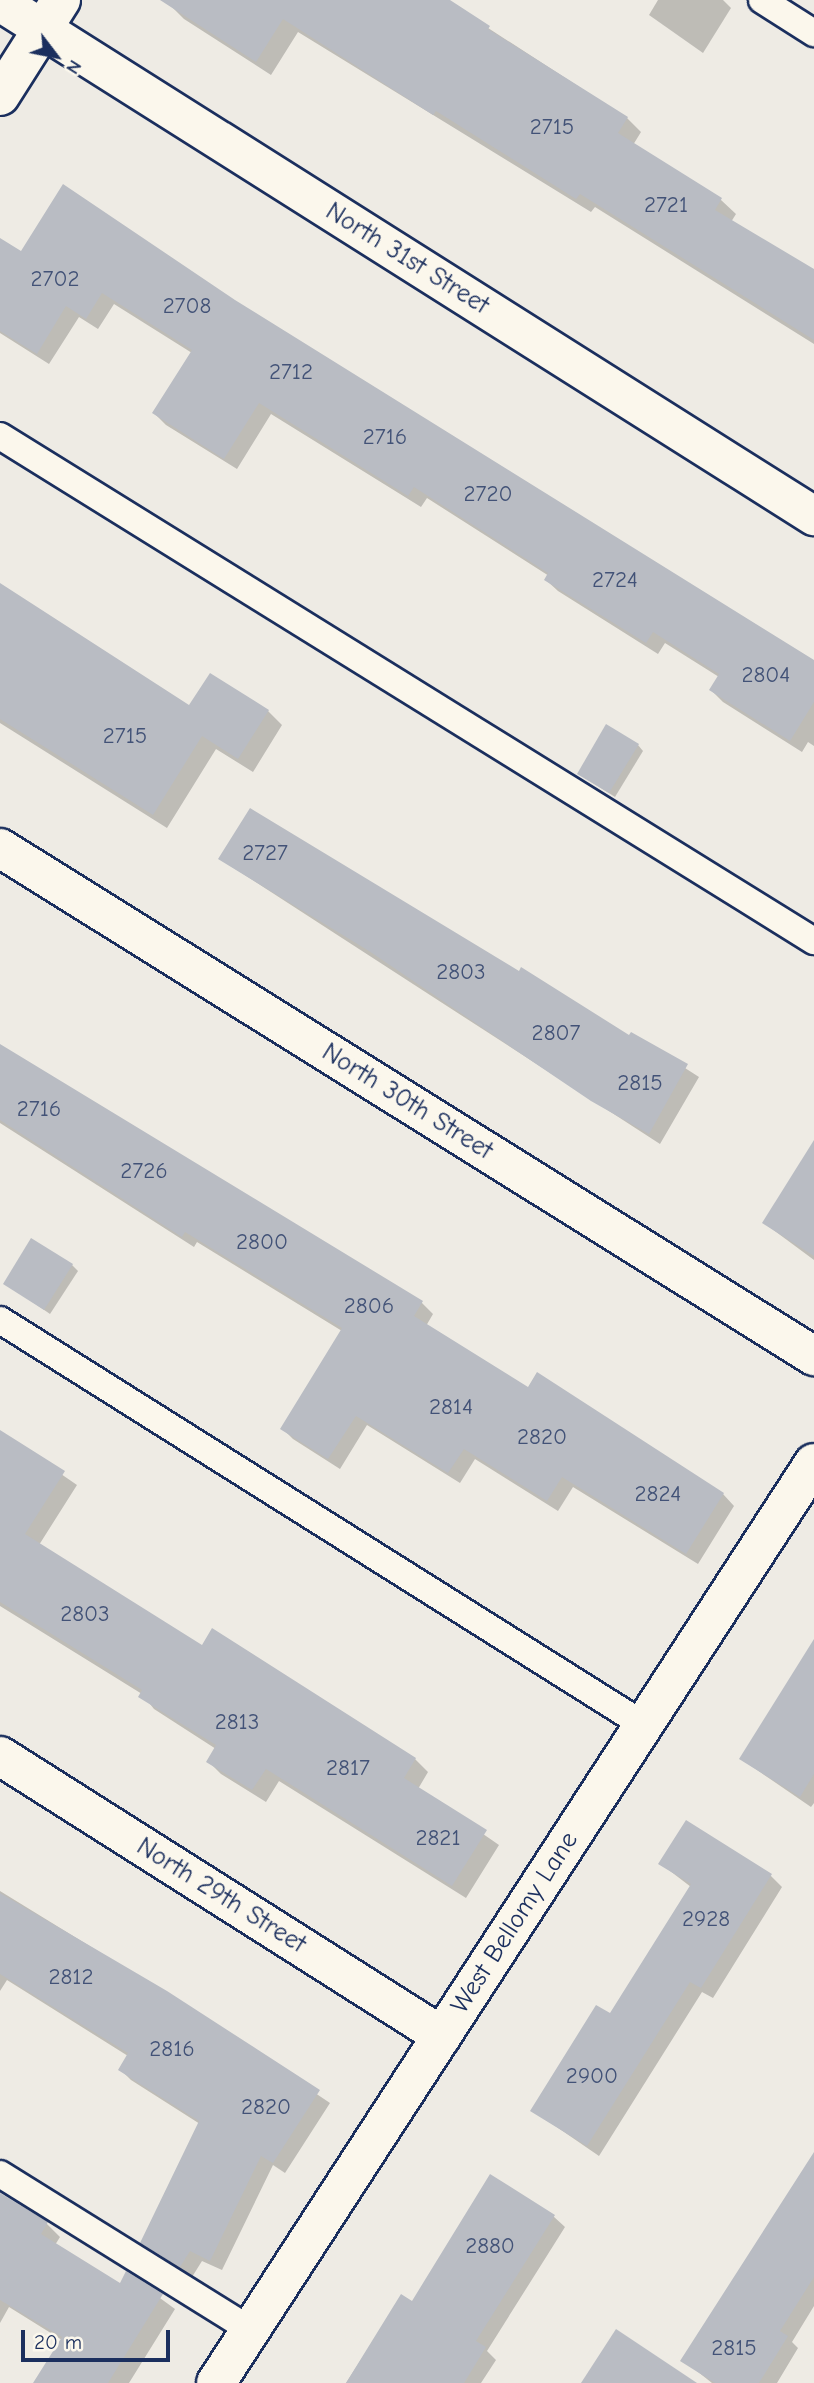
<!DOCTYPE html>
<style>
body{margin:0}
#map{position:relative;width:814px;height:2383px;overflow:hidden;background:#eeebe4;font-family:"Comic Neue",sans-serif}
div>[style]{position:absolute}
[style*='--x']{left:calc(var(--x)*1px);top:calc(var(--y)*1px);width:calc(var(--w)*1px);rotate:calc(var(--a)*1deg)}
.shadow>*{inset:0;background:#0003}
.building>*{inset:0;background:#b9bcc3}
.roads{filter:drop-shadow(2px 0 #1b2f5e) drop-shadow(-2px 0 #1b2f5e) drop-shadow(0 2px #1b2f5e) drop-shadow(0 -2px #1b2f5e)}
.lane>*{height:26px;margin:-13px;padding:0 13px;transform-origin:13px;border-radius:13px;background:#fbf7ec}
.street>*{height:38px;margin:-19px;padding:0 19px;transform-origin:19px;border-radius:19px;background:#fbf7ec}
span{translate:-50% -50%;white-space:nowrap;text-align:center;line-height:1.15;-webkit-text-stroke:7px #fbf7ec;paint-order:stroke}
.number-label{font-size:23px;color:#425277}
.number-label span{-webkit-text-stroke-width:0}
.street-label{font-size:26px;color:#1b2f5e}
.north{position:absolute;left:21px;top:21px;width:70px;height:70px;-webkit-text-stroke:5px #fbf7ec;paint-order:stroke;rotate:122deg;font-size:19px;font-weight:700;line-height:28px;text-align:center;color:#1b2f5e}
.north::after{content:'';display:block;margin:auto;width:24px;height:32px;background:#1b2f5e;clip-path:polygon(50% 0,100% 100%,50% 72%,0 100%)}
.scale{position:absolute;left:21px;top:2330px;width:149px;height:32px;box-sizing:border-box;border:4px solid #1b2f5e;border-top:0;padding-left:9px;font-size:21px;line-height:24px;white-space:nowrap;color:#1b2f5e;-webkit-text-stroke:5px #fbf7ec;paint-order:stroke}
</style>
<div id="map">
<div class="shadow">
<i style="clip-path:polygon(173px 0,445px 0,627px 118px,641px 132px,633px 145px,721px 200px,736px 214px,731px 222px,814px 271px,814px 344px,595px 207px,591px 212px,298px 32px,271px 75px,184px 19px,170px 5px)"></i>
<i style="clip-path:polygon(658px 0,723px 0,731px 8px,703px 53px,649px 15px)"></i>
<i style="clip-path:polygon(0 240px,22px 253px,234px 301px,814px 663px,814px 746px,808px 742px,802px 752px,723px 702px,711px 690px,719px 677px,665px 643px,658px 654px,558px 591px,546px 580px,549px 576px,427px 498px,421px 507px,271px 414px,237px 469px,166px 425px,154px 413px,192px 353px,114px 304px,98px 329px,79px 317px,49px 364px,0 333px)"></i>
<i style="clip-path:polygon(0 586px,190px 708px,268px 711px,282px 725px,253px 772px,216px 749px,167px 828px,0 723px)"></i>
<i style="clip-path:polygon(638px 745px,643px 751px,615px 797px,579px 774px)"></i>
<i style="clip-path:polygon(220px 859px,630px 1038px,632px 1034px,699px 1077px,660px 1144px)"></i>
<i style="clip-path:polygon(0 1046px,422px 1303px,433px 1314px,426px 1326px,528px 1389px,723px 1494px,734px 1506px,698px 1564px,573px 1487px,558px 1511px,475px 1459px,460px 1483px,367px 1425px,340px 1469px,293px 1439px,282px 1428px,342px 1331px,197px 1242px,194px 1247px,0 1123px)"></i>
<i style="clip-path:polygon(814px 1143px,814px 1260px,764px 1223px)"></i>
<i style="clip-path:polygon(72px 1265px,78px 1271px,50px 1314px,5px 1283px)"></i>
<i style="clip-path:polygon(0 1432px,77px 1485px,39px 1545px,202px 1647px,415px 1759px,428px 1772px,418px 1789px,499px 1845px,466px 1898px,279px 1781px,266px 1802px,221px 1774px,208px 1761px,216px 1749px,154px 1709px,142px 1694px,0 1606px)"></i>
<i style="clip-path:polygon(814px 1668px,814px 1803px,811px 1807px,741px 1759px)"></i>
<i style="clip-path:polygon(661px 1864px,771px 1876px,782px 1887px,713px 1998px,702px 1992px,599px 2156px,532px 2110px,611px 2016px,691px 1887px)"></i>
<i style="clip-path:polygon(0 1891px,166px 1993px,330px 2103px,285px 2173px,273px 2165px,222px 2270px,202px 2261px,192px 2277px,142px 2242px,200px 2124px,131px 2080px,120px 2069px,128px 2056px,7px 1980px,0 1991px)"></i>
<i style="clip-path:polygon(814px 2155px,814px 2306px,792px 2342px,798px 2348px,777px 2383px,712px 2383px,683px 2360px)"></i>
<i style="clip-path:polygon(4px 2197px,47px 2224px,60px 2237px,55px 2245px,121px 2286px,127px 2274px,175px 2309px,129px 2383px,35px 2383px,62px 2340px,9px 2307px,0 2323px,0 2204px)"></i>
<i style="clip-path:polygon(553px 2216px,565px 2227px,487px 2351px,496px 2360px,481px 2383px,346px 2383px,402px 2296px,412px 2303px)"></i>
</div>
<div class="building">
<i style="clip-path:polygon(160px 0,450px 0,490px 26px,488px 29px,628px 117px,618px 133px,722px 198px,715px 210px,814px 269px,814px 340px,580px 194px,576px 199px,436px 111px,433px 115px,283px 19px,256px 62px)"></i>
<i style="clip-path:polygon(63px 184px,235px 300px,814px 660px,814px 702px,790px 741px,709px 690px,719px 674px,653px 632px,646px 643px,544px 580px,548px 573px,414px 487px,408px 496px,259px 403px,224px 459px,152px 413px,192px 350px,102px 293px,86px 319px,66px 306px,37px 354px,0 331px,0 238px,21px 251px)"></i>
<i style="clip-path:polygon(0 583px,189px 705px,210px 673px,269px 710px,238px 759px,202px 736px,153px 815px,0 719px)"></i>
<i style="clip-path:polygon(606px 724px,639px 744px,609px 793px,577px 774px)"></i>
<i style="clip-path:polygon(250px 808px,519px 971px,521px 967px,629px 1035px,631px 1032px,688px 1064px,649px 1134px,591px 1101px,369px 951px,218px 859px)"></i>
<i style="clip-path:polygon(0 1044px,423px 1301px,414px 1316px,528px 1387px,537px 1372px,724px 1493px,686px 1554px,562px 1477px,547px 1501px,464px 1449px,448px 1473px,356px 1416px,328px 1459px,280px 1429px,342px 1328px,185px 1232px,182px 1237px,0 1120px)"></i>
<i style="clip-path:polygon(814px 1140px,814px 1256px,762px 1223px)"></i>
<i style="clip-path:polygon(31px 1238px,73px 1264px,44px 1310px,3px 1284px)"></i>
<i style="clip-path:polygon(0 1430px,65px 1471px,25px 1534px,202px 1645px,212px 1628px,416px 1758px,404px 1778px,487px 1830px,452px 1886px,266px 1769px,252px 1790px,206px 1762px,216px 1745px,138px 1697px,142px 1690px,0 1602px)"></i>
<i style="clip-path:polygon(814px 1639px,814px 1774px,800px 1797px,739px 1759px)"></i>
<i style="clip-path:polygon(686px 1820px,772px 1874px,701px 1988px,690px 1982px,587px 2146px,530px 2111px,596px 2005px,610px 2013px,691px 1884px,658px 1864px)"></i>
<i style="clip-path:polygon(0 1893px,167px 1991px,320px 2090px,273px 2163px,261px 2156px,210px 2261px,190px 2251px,180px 2267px,140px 2243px,199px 2121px,118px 2070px,128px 2053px,0 1974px)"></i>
<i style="clip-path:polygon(814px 2152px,814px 2277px,780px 2331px,788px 2336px,759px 2383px,715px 2383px,680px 2361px)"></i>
<i style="clip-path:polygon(490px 2174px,555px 2215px,476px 2341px,486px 2347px,464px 2383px,346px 2383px,401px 2294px,412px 2301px)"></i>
<i style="clip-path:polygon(0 2193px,48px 2222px,41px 2234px,120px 2283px,126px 2271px,163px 2294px,108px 2383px,33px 2383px,62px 2337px,0 2300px)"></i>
<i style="clip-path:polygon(616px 2329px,697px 2383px,581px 2383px)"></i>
</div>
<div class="roads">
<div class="lane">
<i style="--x:762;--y:0;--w:62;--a:32.4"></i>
<i style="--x:0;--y:436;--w:958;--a:31.82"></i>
<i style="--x:0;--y:1320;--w:761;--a:32.17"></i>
<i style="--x:0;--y:2174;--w:296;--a:31.9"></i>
</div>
<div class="street">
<i style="--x:0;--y:2;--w:963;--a:32.27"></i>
<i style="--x:0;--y:96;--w:114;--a:-57.6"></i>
<i style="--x:0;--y:848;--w:960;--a:31.97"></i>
<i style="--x:0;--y:1756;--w:523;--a:32.35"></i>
<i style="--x:216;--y:2383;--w:1097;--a:-56.98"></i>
</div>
</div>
<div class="number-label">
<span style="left:552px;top:127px">2715</span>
<span style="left:666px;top:205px">2721</span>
<span style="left:55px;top:279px">2702</span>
<span style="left:187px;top:306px">2708</span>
<span style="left:291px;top:372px">2712</span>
<span style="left:385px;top:437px">2716</span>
<span style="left:488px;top:494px">2720</span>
<span style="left:615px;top:580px">2724</span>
<span style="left:766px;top:675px">2804</span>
<span style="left:125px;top:736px">2715</span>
<span style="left:265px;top:853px">2727</span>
<span style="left:461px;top:972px">2803</span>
<span style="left:556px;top:1033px">2807</span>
<span style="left:640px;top:1083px">2815</span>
<span style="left:39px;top:1109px">2716</span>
<span style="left:144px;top:1171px">2726</span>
<span style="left:262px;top:1242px">2800</span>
<span style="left:369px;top:1306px">2806</span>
<span style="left:451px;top:1407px">2814</span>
<span style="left:542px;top:1437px">2820</span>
<span style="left:658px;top:1494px">2824</span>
<span style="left:85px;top:1614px">2803</span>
<span style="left:237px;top:1722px">2813</span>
<span style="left:348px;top:1768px">2817</span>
<span style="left:438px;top:1838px">2821</span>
<span style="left:706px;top:1919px">2928</span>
<span style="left:71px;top:1977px">2812</span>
<span style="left:172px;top:2049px">2816</span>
<span style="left:592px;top:2076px">2900</span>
<span style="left:266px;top:2107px">2820</span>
<span style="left:490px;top:2246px">2880</span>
<span style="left:734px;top:2348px">2815</span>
</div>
<div class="street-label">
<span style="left:407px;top:259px;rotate:32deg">North 31st Street</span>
<span style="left:407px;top:1102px;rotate:32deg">North 30th Street</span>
<span style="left:221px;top:1896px;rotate:32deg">North 29th Street</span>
<span style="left:515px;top:1923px;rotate:-57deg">West Bellomy Lane</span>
</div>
<div class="north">N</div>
<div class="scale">20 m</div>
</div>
